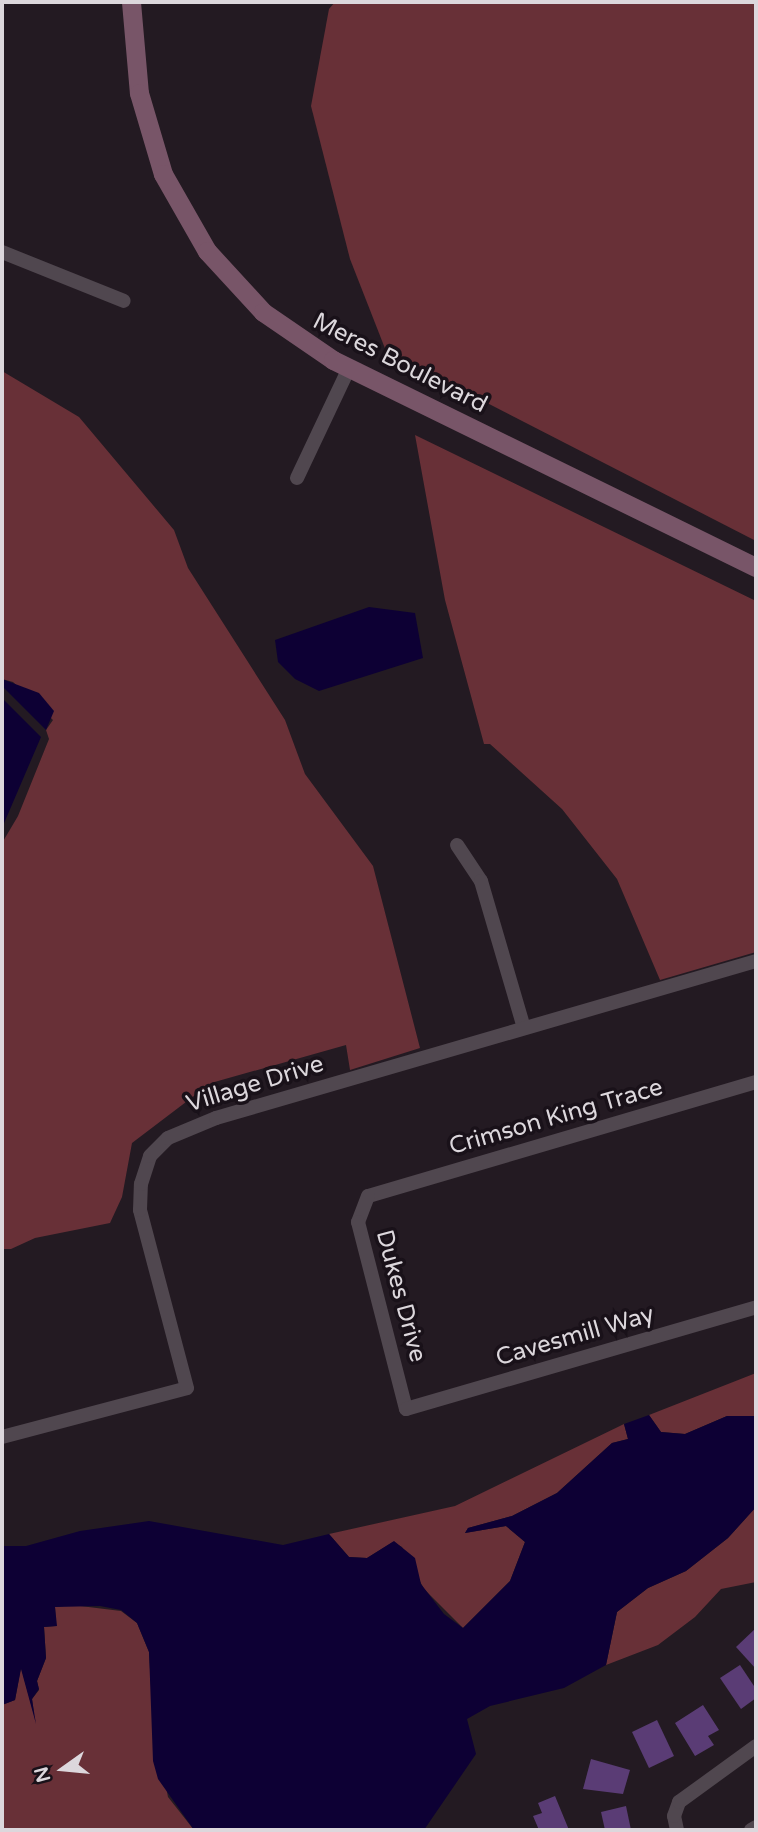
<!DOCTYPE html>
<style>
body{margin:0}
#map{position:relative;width:758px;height:1832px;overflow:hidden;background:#231a22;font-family:"Varela Round",sans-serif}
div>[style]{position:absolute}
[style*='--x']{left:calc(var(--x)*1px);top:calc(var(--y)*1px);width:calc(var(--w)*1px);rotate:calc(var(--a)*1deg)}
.green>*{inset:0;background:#683037}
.water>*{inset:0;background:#0d0034}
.building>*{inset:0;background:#5a3c75}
.street>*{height:14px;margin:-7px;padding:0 7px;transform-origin:7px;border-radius:7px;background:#50474f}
.secondary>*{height:19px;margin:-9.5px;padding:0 9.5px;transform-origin:9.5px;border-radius:9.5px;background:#785568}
span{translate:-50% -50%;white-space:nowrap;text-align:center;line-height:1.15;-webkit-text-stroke:7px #191119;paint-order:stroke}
.street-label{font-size:24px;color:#dcd7dc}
.frame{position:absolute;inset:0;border:4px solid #dcd7dc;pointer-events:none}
.north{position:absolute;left:28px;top:1734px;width:70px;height:70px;-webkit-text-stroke:5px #191119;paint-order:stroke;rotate:255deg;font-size:19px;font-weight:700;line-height:28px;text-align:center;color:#dcd7dc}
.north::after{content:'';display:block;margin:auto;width:24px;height:32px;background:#dcd7dc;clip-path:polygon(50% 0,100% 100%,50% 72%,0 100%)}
</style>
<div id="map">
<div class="green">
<i style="clip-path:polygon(335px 2px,756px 2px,756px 541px,386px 351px,350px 259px,311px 106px,329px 9px)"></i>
<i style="clip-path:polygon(2px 371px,79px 417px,174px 530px,188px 568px,285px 720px,305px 774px,373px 866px,420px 1048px,350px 1070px,346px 1045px,211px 1083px,132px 1143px,122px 1197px,110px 1223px,35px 1238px,11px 1249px,2px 1249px,2px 843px,18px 816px,49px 739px,46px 730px,53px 720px,13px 682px,2px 679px)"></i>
<i style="clip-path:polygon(415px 435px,756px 601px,756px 952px,660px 980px,617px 879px,562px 809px,490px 744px,484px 744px,445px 600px)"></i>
<i style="clip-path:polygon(756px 1373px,756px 1416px,727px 1416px,685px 1434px,661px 1432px,649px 1415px)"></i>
<i style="clip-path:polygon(624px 1424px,628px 1439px,612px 1443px,557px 1493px,512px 1516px,468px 1528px,465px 1533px,506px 1526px,525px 1542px,510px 1581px,463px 1628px,424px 1589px,402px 1547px,393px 1542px,367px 1558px,349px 1557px,329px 1534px,455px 1506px)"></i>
<i style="clip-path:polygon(756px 1507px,756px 1582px,721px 1589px,695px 1617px,658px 1645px,606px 1665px,617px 1612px,648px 1588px,686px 1571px,728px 1538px)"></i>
<i style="clip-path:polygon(72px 1605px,121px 1611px,137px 1623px,149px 1652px,153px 1722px,168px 1797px,194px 1830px,2px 1830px,2px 1705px,15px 1700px,21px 1667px,34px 1715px,32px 1699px,39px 1690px,37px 1681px,46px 1658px,44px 1627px,56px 1626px,55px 1607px)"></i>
</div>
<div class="water">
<i style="clip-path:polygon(369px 607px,415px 613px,423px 658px,319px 691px,295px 679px,278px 662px,275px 640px)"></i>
<i style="clip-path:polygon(2px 679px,39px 693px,54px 711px,46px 730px,2px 686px)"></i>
<i style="clip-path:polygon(2px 698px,41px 737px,2px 828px)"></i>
<i style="clip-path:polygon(649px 1415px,661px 1432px,685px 1434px,727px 1416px,756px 1416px,756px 1507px,728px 1538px,686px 1571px,648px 1588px,617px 1612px,606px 1665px,564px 1688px,490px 1706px,467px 1719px,476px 1754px,424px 1830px,194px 1830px,158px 1779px,153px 1761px,149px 1652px,137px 1623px,121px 1610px,100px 1606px,55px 1607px,57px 1626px,44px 1627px,46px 1658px,37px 1681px,39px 1689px,32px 1699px,36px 1724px,21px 1669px,15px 1700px,2px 1705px,2px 1546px,26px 1546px,80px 1531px,149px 1521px,283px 1545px,329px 1534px,349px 1557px,367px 1558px,394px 1541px,415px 1558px,421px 1584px,444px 1614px,463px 1628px,510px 1581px,525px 1542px,506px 1526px,465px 1533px,468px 1528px,512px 1516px,557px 1493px,612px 1443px,628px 1439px,624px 1424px)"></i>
</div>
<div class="building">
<i style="clip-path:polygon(756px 1628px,756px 1669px,736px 1647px)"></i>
<i style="clip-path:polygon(740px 1665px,756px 1689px,756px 1698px,741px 1709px,720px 1678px)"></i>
<i style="clip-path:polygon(703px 1705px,719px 1730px,708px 1736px,714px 1745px,695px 1756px,675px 1723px)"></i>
<i style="clip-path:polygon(657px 1720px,674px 1756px,649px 1768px,632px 1732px)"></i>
<i style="clip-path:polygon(591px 1759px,630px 1770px,623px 1794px,583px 1789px)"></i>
<i style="clip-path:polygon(555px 1796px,569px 1830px,539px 1830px,533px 1816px,542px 1813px,538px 1803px)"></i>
<i style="clip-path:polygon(626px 1806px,631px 1830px,605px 1830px,601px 1812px)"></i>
</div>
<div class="street">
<i style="--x:2;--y:252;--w:131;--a:21.9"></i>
<i style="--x:297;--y:478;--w:122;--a:-64.7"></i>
<i style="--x:457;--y:845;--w:43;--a:56.3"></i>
<i style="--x:481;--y:881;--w:153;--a:73.7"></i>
<i style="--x:756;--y:1082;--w:404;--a:163.6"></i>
<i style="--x:368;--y:1196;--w:28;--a:111"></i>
<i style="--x:358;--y:1222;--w:193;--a:75.6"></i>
<i style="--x:406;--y:1409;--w:365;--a:-16.2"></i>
<i style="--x:2;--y:1437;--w:191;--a:-14.8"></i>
<i style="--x:187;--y:1388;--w:184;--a:-104.8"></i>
<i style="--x:140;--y:1210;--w:26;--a:-88"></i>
<i style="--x:141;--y:1184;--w:29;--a:-72"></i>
<i style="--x:150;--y:1156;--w:25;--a:-45"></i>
<i style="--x:168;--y:1138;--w:52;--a:-22.6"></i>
<i style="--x:216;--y:1118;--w:562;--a:-16.21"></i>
<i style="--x:677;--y:1830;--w:14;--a:-102"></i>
<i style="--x:674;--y:1816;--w:15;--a:-70"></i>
<i style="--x:679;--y:1802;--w:95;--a:-36"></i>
<i style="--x:751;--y:1830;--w:6;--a:-31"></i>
</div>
<div class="secondary">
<i style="--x:131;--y:2;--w:91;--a:85"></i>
<i style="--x:139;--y:93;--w:84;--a:73.5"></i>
<i style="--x:163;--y:174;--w:89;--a:60.3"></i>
<i style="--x:207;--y:251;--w:83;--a:47.4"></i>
<i style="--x:263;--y:312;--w:85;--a:34.4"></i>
<i style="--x:333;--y:360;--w:471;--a:26.1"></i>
</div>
<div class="street-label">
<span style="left:400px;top:363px;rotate:27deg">Meres Boulevard</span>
<span style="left:255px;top:1084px;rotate:-17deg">Village Drive</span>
<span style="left:556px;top:1117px;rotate:-16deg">Crimson King Trace</span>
<span style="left:401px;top:1296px;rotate:75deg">Dukes Drive</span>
<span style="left:575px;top:1336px;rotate:-16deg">Cavesmill Way</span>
</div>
<div class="frame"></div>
<div class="north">N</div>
</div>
